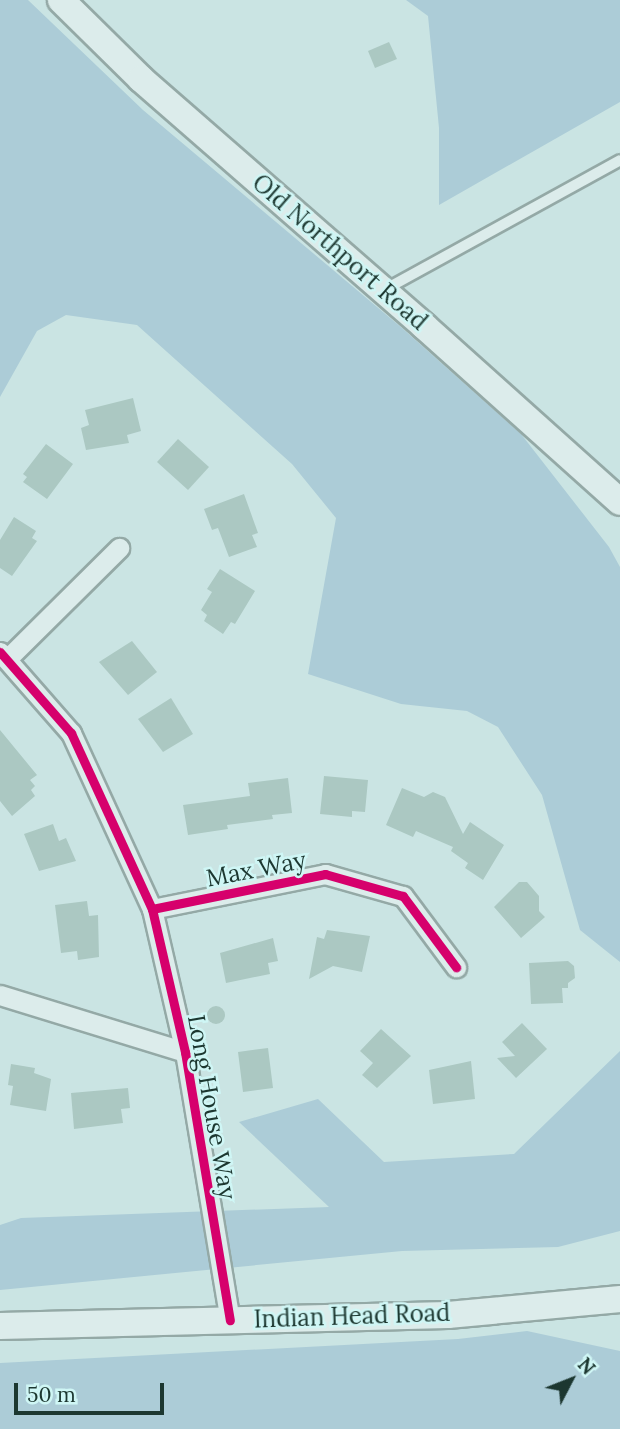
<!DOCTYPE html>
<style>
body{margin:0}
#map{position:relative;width:620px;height:1429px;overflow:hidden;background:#cae4e3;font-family:Lora,serif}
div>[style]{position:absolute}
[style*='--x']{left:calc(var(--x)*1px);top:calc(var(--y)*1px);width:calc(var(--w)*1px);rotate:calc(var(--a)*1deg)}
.green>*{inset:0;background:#acccd7}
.building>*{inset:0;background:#abc8c2}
.round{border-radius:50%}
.roads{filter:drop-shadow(2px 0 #94a9a6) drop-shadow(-2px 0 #94a9a6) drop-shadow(0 2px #94a9a6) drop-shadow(0 -2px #94a9a6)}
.service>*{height:10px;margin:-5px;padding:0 5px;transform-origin:5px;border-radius:5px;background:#dceceb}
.minor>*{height:19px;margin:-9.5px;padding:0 9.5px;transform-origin:9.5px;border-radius:9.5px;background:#dceceb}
.secondary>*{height:26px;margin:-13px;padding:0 13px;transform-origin:13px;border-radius:13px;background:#dceceb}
.cycleway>*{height:9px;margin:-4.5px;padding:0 4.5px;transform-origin:4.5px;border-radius:4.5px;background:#d6006c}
span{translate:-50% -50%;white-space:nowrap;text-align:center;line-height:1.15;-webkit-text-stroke:5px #cff6f5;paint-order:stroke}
.street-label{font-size:24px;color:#1c3730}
.north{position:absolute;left:536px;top:1345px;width:70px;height:70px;-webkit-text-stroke:5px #cff6f5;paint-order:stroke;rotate:48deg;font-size:19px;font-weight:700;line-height:28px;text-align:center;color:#1c3730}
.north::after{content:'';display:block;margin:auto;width:24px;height:32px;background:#1c3730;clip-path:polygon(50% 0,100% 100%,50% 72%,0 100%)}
.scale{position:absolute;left:14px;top:1383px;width:150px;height:32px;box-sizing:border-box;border:4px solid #1c3730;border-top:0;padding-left:9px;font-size:21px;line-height:24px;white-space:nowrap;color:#1c3730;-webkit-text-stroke:5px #cff6f5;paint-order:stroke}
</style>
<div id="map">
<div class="green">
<i style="clip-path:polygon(0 0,28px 0,143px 110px,402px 328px,521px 434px,609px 547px,620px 567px,620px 962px,580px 930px,542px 795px,498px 727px,467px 711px,401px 704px,308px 674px,336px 518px,292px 464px,137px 325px,66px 315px,37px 331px,0 397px)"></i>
<i style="clip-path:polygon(406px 0,620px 0,620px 102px,439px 205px,439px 128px,428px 16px)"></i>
<i style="clip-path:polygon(620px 1051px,620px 1231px,558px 1247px,402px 1251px,0 1290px,0 1225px,21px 1218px,329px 1207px,239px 1122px,318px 1099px,384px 1162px,514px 1154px)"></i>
<i style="clip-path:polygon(527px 1331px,620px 1351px,620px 1429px,0 1429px,0 1363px,458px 1339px)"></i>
</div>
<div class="building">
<i style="clip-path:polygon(389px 42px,397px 59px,375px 68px,368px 51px)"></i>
<i style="clip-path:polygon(133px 398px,141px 431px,127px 435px,129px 443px,86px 450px,81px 428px,89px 425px,85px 410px)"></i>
<i style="clip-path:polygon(178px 439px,209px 467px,188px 490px,157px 462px)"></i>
<i style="clip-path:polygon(46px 444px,73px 464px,47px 499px,23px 482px,27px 477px,23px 474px)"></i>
<i style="clip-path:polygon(244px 494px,258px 533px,252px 535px,257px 547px,229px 557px,218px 528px,212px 530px,204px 509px)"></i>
<i style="clip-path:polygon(14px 517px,36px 531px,32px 538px,37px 541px,12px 576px,0 568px,0 540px)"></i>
<i style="clip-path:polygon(220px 569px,255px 591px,235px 624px,231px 622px,223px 634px,204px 621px,207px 615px,201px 610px,212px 592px,207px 589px)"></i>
<i style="clip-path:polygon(132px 641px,157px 672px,128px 695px,99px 662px)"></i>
<i style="clip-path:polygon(171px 698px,193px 734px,163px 752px,138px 719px)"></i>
<i style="clip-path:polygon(0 730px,37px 775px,30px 780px,35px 786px,31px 790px,35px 796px,12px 816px,0 801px)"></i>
<i style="clip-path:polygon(324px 776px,368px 780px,365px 812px,352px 811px,352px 817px,320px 814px)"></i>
<i style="clip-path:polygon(288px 778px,292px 813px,272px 815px,273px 819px,227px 825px,228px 829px,188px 835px,183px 805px,250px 796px,248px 783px)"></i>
<i style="clip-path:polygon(402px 788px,424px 797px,433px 792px,445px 797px,463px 834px,470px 822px,504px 845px,483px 880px,465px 868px,468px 863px,451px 851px,453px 847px,416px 831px,413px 837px,386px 825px)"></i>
<i style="clip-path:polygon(53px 824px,59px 841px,66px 838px,76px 861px,39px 871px,24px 834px)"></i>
<i style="clip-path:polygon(519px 882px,527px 882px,539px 896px,539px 911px,545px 917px,521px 938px,494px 907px)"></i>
<i style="clip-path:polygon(87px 901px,89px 916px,98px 915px,99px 957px,78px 960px,77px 951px,61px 953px,55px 905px)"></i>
<i style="clip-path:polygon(327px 930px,370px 936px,362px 972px,333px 966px,309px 979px,317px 937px,324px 939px)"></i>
<i style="clip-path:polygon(273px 938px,278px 961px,268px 963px,270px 974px,226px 983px,220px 953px)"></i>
<i style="clip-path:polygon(568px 961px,574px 966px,575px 978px,568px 983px,568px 988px,562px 988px,563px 1003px,531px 1004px,529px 963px)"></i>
<i class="round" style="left:207px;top:1006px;width:18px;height:18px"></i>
<i style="clip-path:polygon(522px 1023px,547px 1049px,516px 1078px,497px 1058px,515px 1056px,502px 1042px)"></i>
<i style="clip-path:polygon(381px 1029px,411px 1056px,377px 1088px,362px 1075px,373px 1063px,360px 1051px)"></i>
<i style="clip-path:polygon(268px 1048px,273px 1088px,243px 1092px,238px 1052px)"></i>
<i style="clip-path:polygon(471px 1061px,475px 1099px,433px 1104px,429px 1070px)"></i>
<i style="clip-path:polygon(11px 1064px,35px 1068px,34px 1073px,51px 1079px,46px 1111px,10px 1105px,13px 1086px,8px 1085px)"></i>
<i style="clip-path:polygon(128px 1088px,130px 1108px,121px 1109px,123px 1123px,74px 1129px,71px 1093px)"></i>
</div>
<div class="roads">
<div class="service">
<i style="--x:384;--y:290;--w:269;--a:-28.8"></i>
</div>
<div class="minor">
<i style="--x:0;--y:652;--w:108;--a:48.8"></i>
<i style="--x:71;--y:733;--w:194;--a:65.3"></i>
<i style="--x:152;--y:909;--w:147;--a:77"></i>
<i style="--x:185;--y:1052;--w:272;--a:80.5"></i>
<i style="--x:7;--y:659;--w:158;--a:-44.7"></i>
<i style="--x:152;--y:909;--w:177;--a:-11.4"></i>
<i style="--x:325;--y:874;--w:81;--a:15.8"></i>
<i style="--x:403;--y:896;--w:89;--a:53.3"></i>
<i style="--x:0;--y:995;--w:194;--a:17.1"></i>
</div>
<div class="secondary">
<i style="--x:61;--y:0;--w:112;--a:44.6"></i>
<i style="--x:141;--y:79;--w:376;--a:41.1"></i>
<i style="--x:424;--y:326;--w:263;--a:41.9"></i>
<i style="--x:0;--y:1326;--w:448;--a:-1.4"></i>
<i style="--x:448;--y:1315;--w:173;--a:-5.3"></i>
</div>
</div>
<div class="cycleway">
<i style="--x:0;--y:652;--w:108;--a:48.8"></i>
<i style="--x:71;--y:733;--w:194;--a:65.3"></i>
<i style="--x:152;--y:909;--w:147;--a:77"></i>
<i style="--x:185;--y:1052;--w:272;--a:80.5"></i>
<i style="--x:152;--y:909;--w:177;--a:-11.4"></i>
<i style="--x:325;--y:874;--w:81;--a:15.8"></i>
<i style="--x:403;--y:896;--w:89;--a:53.3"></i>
</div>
<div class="street-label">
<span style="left:340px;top:252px;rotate:41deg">Old Northport Road</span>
<span style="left:256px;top:869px;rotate:-11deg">Max Way</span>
<span style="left:212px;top:1107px;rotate:80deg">Long House Way</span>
<span style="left:352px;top:1316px;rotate:-2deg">Indian Head Road</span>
</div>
<div class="north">N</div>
<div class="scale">50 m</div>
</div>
